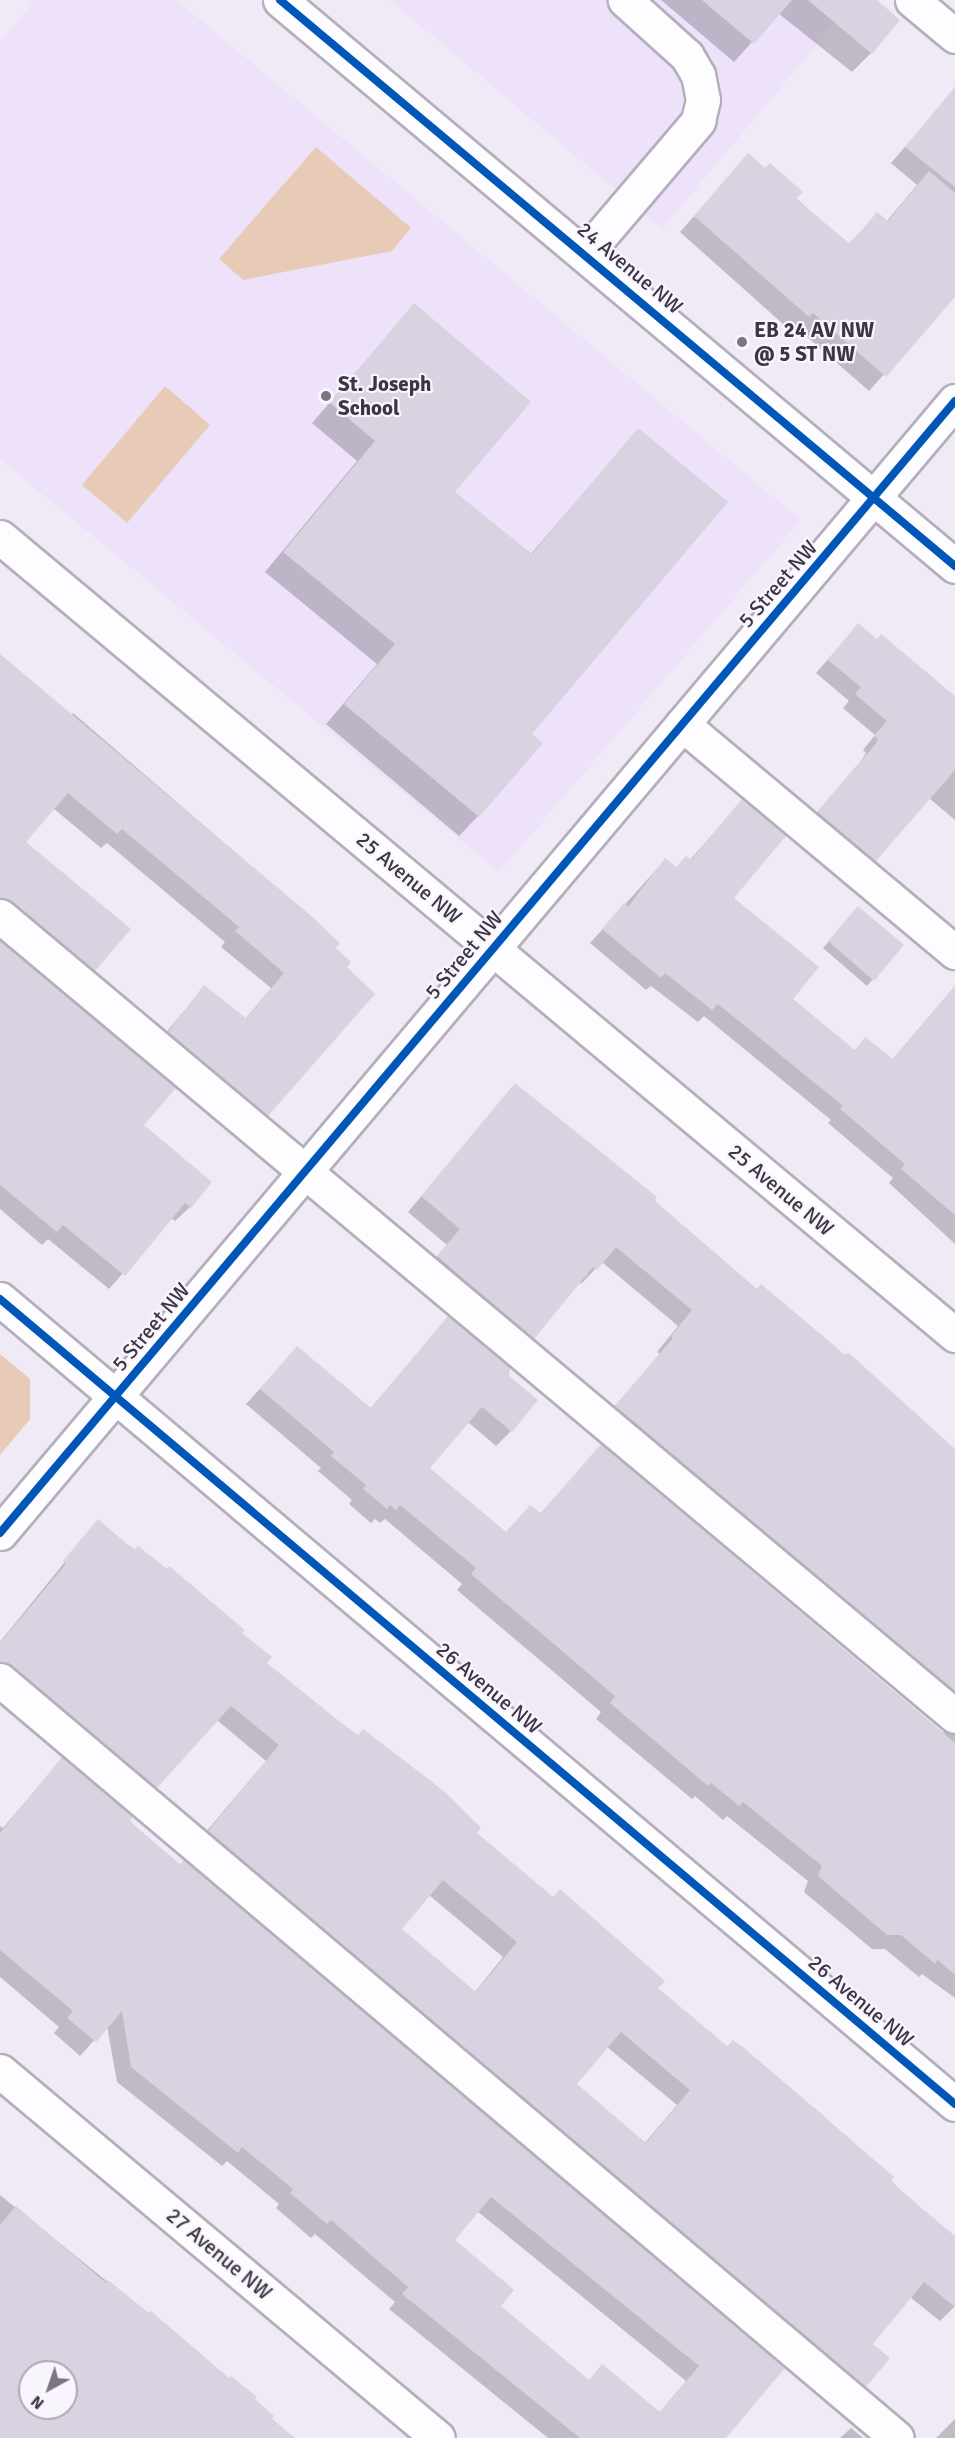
<!DOCTYPE html>
<style>
body{margin:0}
#map{position:relative;width:955px;height:2438px;overflow:hidden;background:#f0e9f6;font-family:Signika,sans-serif}
div>[style]{position:absolute}
[style*='--x']{left:calc(var(--x)*1px);top:calc(var(--y)*1px);width:calc(var(--w)*1px);rotate:calc(var(--a)*1deg)}
.built>*{inset:0;background:#eee1fa}
.green>*{inset:0;background:#e7cbb7}
.shadow>*{inset:0;background:#0003}
.building>*{inset:0;background:#d9d2e0}
.roads{filter:drop-shadow(2px 0 #b5aebb) drop-shadow(-2px 0 #b5aebb) drop-shadow(0 2px #b5aebb) drop-shadow(0 -2px #b5aebb)}
.minor>*{height:33px;margin:-16.5px;padding:0 16.5px;transform-origin:16.5px;border-radius:16.5px;background:#fdfcfe}
.cycleway>*{height:8px;margin:-4px;padding:0 4px;transform-origin:4px;border-radius:4px;background:#0057b8}
.dots>*{width:16px;height:16px;translate:-50% -50%;box-sizing:border-box;border:3px solid #f9f5fd;border-radius:50%}
span{translate:-50% -50%;white-space:nowrap;text-align:center;line-height:1.15;-webkit-text-stroke:4.5px #f9f5fd;paint-order:stroke}
.street-label{font-size:21px;color:#3d3544}
.poi-label{font-size:21px;color:#3d3544;font-weight:700}
.left{translate:0 -50%;text-align:left}
.north{position:absolute;left:18px;top:2360px;width:60px;height:60px;box-sizing:border-box;background:#f9f5fd;border:2px solid #aea8b3;border-radius:50%;rotate:220deg;font-size:16px;font-weight:700;line-height:24px;text-align:center;color:#3d3544}
.north::after{content:'';display:block;margin:auto;width:21px;height:27px;background:#7c7482;clip-path:polygon(50% 0,100% 100%,50% 72%,0 100%)}
</style>
<div id="map">
<div class="built">
<i style="clip-path:polygon(35px 0,176px 0,801px 520px,499px 872px,0 459px,0 42px)"></i>
<i style="clip-path:polygon(390px 0,854px 0,662px 229px)"></i>
</div>
<div class="green">
<i style="clip-path:polygon(316px 147px,411px 228px,392px 251px,243px 280px,219px 259px)"></i>
<i style="clip-path:polygon(165px 386px,210px 425px,127px 523px,82px 485px)"></i>
<i style="clip-path:polygon(0 1354px,30px 1379px,30px 1419px,0 1455px)"></i>
</div>
<div class="shadow">
<i style="clip-path:polygon(661px 0,875px 0,871px 53px,852px 72px,778px 13px,734px 62px)"></i>
<i style="clip-path:polygon(946px 100px,955px 107px,955px 295px,869px 391px,797px 328px,792px 332px,680px 232px,748px 155px,848px 245px,877px 214px,886px 222px,917px 185px,891px 163px)"></i>
<i style="clip-path:polygon(414px 305px,453px 493px,530px 555px,638px 430px,530px 734px,478px 816px,459px 836px,326px 724px,377px 664px,265px 572px,357px 461px,312px 423px)"></i>
<i style="clip-path:polygon(858px 625px,955px 698px,955px 820px,929px 798px,861px 873px,805px 826px,861px 761px,866px 753px,863px 750px,875px 735px,843px 708px,849px 701px,816px 673px)"></i>
<i style="clip-path:polygon(0 657px,71px 716px,73px 713px,308px 915px,334px 949px,267px 1115px,252px 1130px,154px 1047px,204px 987px,245px 1019px,271px 988px,221px 947px,225px 942px,107px 843px,101px 848px,53px 808px,24px 842px,129px 929px,79px 985px,0 921px)"></i>
<i style="clip-path:polygon(742px 801px,732px 898px,791px 1000px,854px 1051px,865px 1039px,892px 1060px,955px 986px,955px 1244px,889px 1183px,893px 1178px,828px 1123px,831px 1120px,704px 1016px,698px 1022px,651px 986px,646px 990px,590px 943px,665px 860px,675px 869px,689px 861px)"></i>
<i style="clip-path:polygon(852px 915px,873px 979px,867px 986px,823px 948px)"></i>
<i style="clip-path:polygon(0 939px,174px 1088px,142px 1125px,190px 1207px,175px 1221px,171px 1218px,109px 1289px,48px 1239px,42px 1245px,0 1209px)"></i>
<i style="clip-path:polygon(515px 1085px,756px 1291px,955px 1450px,955px 1724px,601px 1422px,660px 1354px,657px 1352px,678px 1326px,602px 1262px,581px 1284px,579px 1282px,518px 1352px,423px 1272px,447px 1245px,408px 1212px)"></i>
<i style="clip-path:polygon(448px 1318px,511px 1431px,496px 1446px,468px 1422px,428px 1469px,505px 1533px,540px 1514px,601px 1446px,942px 1732px,955px 1734px,955px 1998px,922px 1974px,919px 1977px,885px 1949px,872px 1949px,804px 1892px,808px 1881px,727px 1816px,723px 1820px,695px 1796px,692px 1799px,596px 1719px,601px 1712px,457px 1590px,462px 1584px,385px 1519px,380px 1523px,375px 1519px,371px 1523px,349px 1504px,352px 1500px,318px 1471px,321px 1468px,246px 1404px,297px 1348px,370px 1409px)"></i>
<i style="clip-path:polygon(evenodd,98px 1521px,240px 1633px,265px 1664px,475px 1834px,727px 2048px,742px 2048px,826px 2118px,823px 2122px,955px 2238px,955px 2306px,940px 2321px,910px 2297px,871px 2344px,888px 2358px,850px 2401px,194px 1846px,266px 1761px,217px 1720px,141px 1802px,0 1682px,0 1642px,98px 1521px,429px 1895px,503px 1957px,475px 1992px,400px 1929px,429px 1895px,98px 1521px,607px 2047px,677px 2105px,644px 2144px,575px 2084px,607px 2047px)"></i>
<i style="clip-path:polygon(evenodd,62px 1759px,442px 2107px,783px 2368px,720px 2438px,548px 2438px,389px 2309px,395px 2302px,315px 2234px,311px 2238px,276px 2208px,279px 2204px,227px 2161px,222px 2166px,117px 2082px,107px 2026px,80px 2056px,54px 2033px,59px 2027px,0 1977px,0 1826px,3px 1828px,62px 1759px,477px 2211px,686px 2381px,659px 2413px,603px 2366px,588px 2381px,499px 2306px,453px 2241px,477px 2211px)"></i>
<i style="clip-path:polygon(evenodd,0 2195px,253px 2399px,290px 2438px,0 2438px,0 2195px,30px 2372px,66px 2372px,66px 2408px,30px 2408px,30px 2372px)"></i>
<i style="clip-path:polygon(955px 2419px,955px 2438px,936px 2438px)"></i>
<i style="clip-path:polygon(851px 2428px,863px 2438px,840px 2438px)"></i>
</div>
<div class="building">
<i style="clip-path:polygon(702px 0,792px 0,754px 44px)"></i>
<i style="clip-path:polygon(808px 0,877px 0,900px 20px,872px 54px)"></i>
<i style="clip-path:polygon(955px 87px,955px 187px,905px 147px)"></i>
<i style="clip-path:polygon(748px 153px,765px 168px,770px 163px,803px 192px,796px 199px,850px 244px,877px 212px,888px 221px,929px 171px,955px 193px,955px 297px,886px 377px,813px 313px,809px 317px,694px 216px)"></i>
<i style="clip-path:polygon(414px 303px,531px 402px,455px 492px,532px 554px,638px 428px,728px 502px,532px 734px,543px 743px,479px 817px,344px 704px,395px 644px,283px 552px,375px 441px,330px 403px)"></i>
<i style="clip-path:polygon(858px 623px,877px 639px,881px 634px,955px 696px,955px 770px,876px 861px,817px 812px,874px 746px,878px 739px,874px 736px,887px 721px,855px 694px,861px 687px,828px 660px)"></i>
<i style="clip-path:polygon(0 654px,309px 914px,340px 943px,336px 948px,351px 962px,347px 967px,375px 994px,268px 1116px,168px 1032px,204px 985px,246px 1018px,284px 973px,235px 931px,239px 927px,122px 829px,117px 834px,68px 793px,26px 842px,131px 929px,95px 971px,12px 902px,0 898px)"></i>
<i style="clip-path:polygon(742px 799px,786px 836px,734px 898px,819px 967px,793px 999px,855px 1050px,865px 1037px,893px 1059px,955px 986px,955px 1215px,901px 1169px,905px 1164px,840px 1109px,843px 1106px,718px 1004px,712px 1010px,665px 973px,661px 978px,602px 929px,624px 903px,628px 907px,665px 858px,676px 867px,686px 856px,691px 860px)"></i>
<i style="clip-path:polygon(858px 906px,904px 945px,874px 981px,828px 941px)"></i>
<i style="clip-path:polygon(0 940px,176px 1088px,144px 1125px,212px 1182px,191px 1208px,185px 1203px,125px 1276px,63px 1225px,57px 1232px,0 1185px)"></i>
<i style="clip-path:polygon(515px 1083px,657px 1197px,655px 1201px,757px 1289px,761px 1284px,844px 1354px,849px 1353px,955px 1449px,955px 1692px,615px 1406px,673px 1338px,671px 1336px,692px 1310px,616px 1247px,597px 1270px,593px 1267px,534px 1339px,437px 1256px,460px 1229px,421px 1196px)"></i>
<i style="clip-path:polygon(448px 1316px,510px 1368px,509px 1376px,538px 1400px,512px 1432px,482px 1407px,430px 1468px,506px 1532px,530px 1505px,541px 1513px,601px 1444px,955px 1743px,955px 1975px,938px 1960px,935px 1964px,901px 1935px,887px 1935px,818px 1876px,822px 1866px,743px 1802px,739px 1806px,711px 1783px,708px 1786px,610px 1703px,615px 1696px,471px 1574px,476px 1568px,400px 1505px,396px 1510px,390px 1505px,387px 1509px,363px 1489px,366px 1485px,331px 1456px,334px 1452px,260px 1389px,297px 1346px,371px 1408px)"></i>
<i style="clip-path:polygon(evenodd,98px 1519px,134px 1550px,138px 1546px,167px 1569px,169px 1566px,245px 1630px,242px 1633px,272px 1657px,267px 1663px,344px 1725px,358px 1735px,363px 1729px,445px 1792px,481px 1828px,477px 1833px,553px 1897px,560px 1889px,665px 1981px,658px 1988px,727px 2046px,733px 2040px,743px 2047px,894px 2177px,891px 2180px,900px 2190px,955px 2236px,955px 2307px,924px 2282px,873px 2344px,890px 2358px,866px 2387px,208px 1831px,279px 1745px,231px 1706px,157px 1788px,12px 1666px,0 1662px,0 1643px,66px 1564px,63px 1561px,98px 1519px,443px 1880px,517px 1942px,476px 1992px,402px 1929px,443px 1880px,98px 1519px,621px 2032px,690px 2090px,646px 2143px,577px 2084px,621px 2032px)"></i>
<i style="clip-path:polygon(evenodd,62px 1757px,133px 1817px,129px 1821px,180px 1864px,184px 1860px,785px 2368px,726px 2438px,580px 2438px,402px 2294px,408px 2287px,331px 2220px,327px 2224px,290px 2193px,293px 2189px,242px 2147px,238px 2153px,131px 2067px,122px 2011px,96px 2042px,67px 2018px,73px 2011px,0 1950px,0 1833px,62px 1757px,491px 2197px,699px 2366px,660px 2412px,602px 2364px,589px 2380px,501px 2306px,514px 2290px,455px 2240px,491px 2197px)"></i>
<i style="clip-path:polygon(evenodd,16px 2206px,106px 2283px,108px 2280px,149px 2313px,151px 2311px,229px 2378px,231px 2376px,257px 2397px,255px 2399px,274px 2416px,272px 2419px,295px 2438px,0 2438px,0 2225px,16px 2206px,30px 2372px,66px 2372px,66px 2408px,30px 2408px,30px 2372px)"></i>
</div>
<div class="roads">
<div class="minor">
<i style="--x:280;--y:0;--w:881;--a:39.98"></i>
<i style="--x:912;--y:0;--w:56;--a:39.9"></i>
<i style="--x:585;--y:254;--w:175;--a:-49.6"></i>
<i style="--x:698;--y:121;--w:22;--a:-77"></i>
<i style="--x:703;--y:100;--w:25;--a:-101"></i>
<i style="--x:698;--y:75;--w:22;--a:-120"></i>
<i style="--x:687;--y:56;--w:84;--a:-137.9"></i>
<i style="--x:0;--y:537;--w:1245;--a:39.88"></i>
<i style="--x:682;--y:724;--w:356;--a:39.9"></i>
<i style="--x:0;--y:916;--w:1246;--a:39.95"></i>
<i style="--x:0;--y:1299;--w:1249;--a:40.13"></i>
<i style="--x:0;--y:1533;--w:1481;--a:-49.85"></i>
<i style="--x:0;--y:1680;--w:1174;--a:40.2"></i>
<i style="--x:0;--y:2071;--w:571;--a:39.96"></i>
</div>
</div>
<div class="cycleway">
<i style="--x:280;--y:0;--w:881;--a:39.98"></i>
<i style="--x:0;--y:1299;--w:1249;--a:40.13"></i>
<i style="--x:0;--y:1533;--w:1481;--a:-49.85"></i>
</div>
<div class="dots">
<i style="left:742px;top:342px;background:#7c7482"></i>
<i style="left:326px;top:396px;background:#7c7482"></i>
</div>
<div class="street-label">
<span style="left:630px;top:268px;rotate:40deg">24 Avenue NW</span>
<span style="left:778px;top:584px;rotate:-49deg">5 Street NW</span>
<span style="left:409px;top:878px;rotate:40deg">25 Avenue NW</span>
<span style="left:464px;top:955px;rotate:-50deg">5 Street NW</span>
<span style="left:781px;top:1190px;rotate:40deg">25 Avenue NW</span>
<span style="left:151px;top:1327px;rotate:-50deg">5 Street NW</span>
<span style="left:489px;top:1688px;rotate:40deg">26 Avenue NW</span>
<span style="left:861px;top:2001px;rotate:40deg">26 Avenue NW</span>
<span style="left:219px;top:2254px;rotate:40deg">27 Avenue NW</span>
</div>
<div class="poi-label">
<span class="left" style="left:754px;top:342px">EB 24 AV NW<br>@ 5 ST NW</span>
<span class="left" style="left:338px;top:396px">St. Joseph<br>School</span>
</div>
<div class="north">N</div>
</div>
